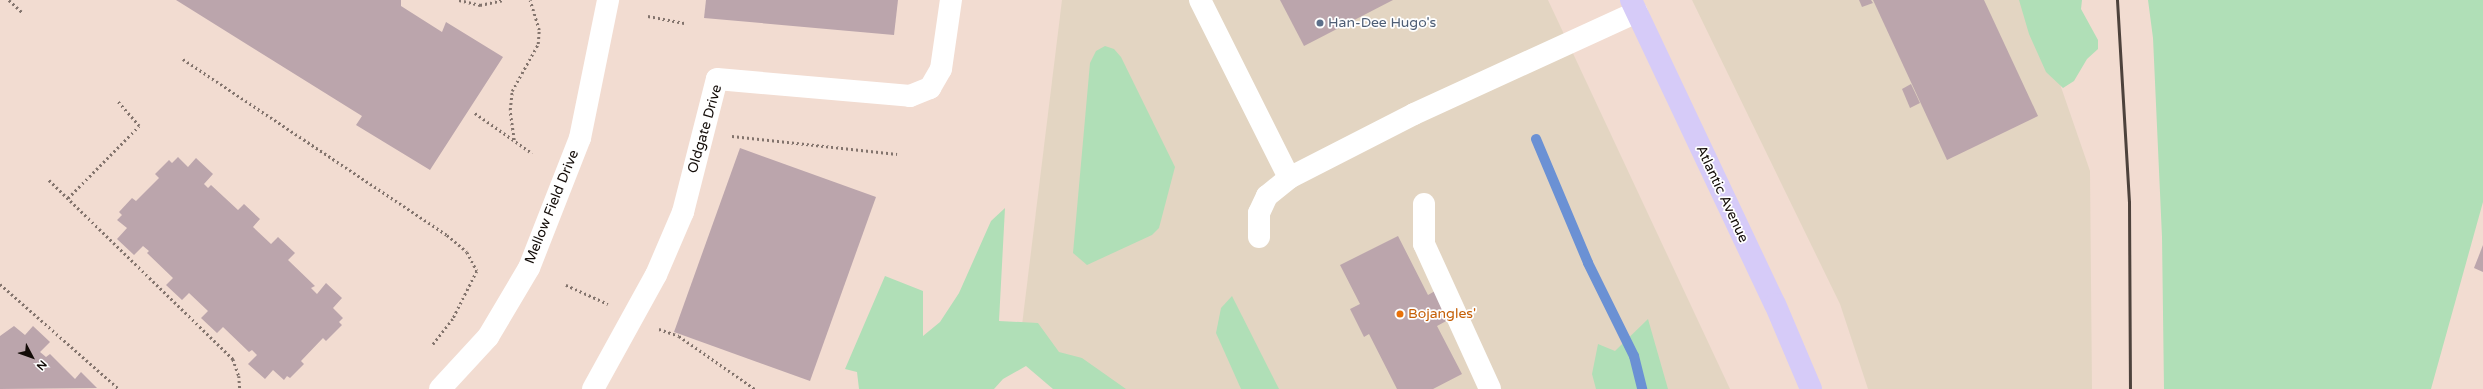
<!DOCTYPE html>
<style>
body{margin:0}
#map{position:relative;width:2483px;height:389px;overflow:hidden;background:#f2dcd1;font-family:"Varela Round",sans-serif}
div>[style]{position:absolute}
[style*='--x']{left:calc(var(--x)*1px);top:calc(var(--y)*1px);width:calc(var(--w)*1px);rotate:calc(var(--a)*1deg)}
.commercial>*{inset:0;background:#e3d5c2}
.green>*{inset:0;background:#b0dfb7}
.stream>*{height:10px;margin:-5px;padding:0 5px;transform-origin:5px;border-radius:5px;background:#6b91d4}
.building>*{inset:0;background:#bba5ac}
.path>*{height:2.5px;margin-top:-1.25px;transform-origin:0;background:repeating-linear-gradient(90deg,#83746d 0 2px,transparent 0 5px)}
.minor>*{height:22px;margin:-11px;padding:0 11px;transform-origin:11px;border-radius:11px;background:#fff}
.major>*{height:22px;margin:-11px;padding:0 11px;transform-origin:11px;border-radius:11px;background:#d6cbf8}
.rail>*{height:3px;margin:-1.5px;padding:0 1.5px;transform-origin:1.5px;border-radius:1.5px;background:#4d423c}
.dots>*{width:11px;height:11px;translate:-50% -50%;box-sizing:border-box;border:2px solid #fff;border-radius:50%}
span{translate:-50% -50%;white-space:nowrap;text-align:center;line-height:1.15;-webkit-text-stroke:3.5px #fff;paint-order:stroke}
.service-label{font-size:14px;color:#4e5e75}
.left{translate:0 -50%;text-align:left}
.street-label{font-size:14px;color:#130c08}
.food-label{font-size:14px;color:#c56008}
.north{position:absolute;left:12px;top:337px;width:40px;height:40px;-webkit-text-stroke:3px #fff;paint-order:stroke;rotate:131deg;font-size:11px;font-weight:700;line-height:16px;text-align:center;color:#130c08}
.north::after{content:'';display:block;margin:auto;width:14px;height:18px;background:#130c08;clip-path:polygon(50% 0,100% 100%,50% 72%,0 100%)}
</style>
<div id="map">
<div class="commercial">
<i style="clip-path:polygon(1062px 0,1548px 0,1730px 389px,1098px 389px,1022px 325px)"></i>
<i style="clip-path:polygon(1692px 0,2031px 0,2090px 171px,2092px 389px,1868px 389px,1840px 304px)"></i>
</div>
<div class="green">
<i style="clip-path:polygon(2019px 0,2082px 0,2081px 9px,2098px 40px,2098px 49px,2087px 59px,2074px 81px,2063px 88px,2046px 72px,2029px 34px)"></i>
<i style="clip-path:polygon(2148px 0,2483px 0,2483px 202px,2431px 389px,2164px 389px,2162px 237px,2153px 38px)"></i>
<i style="clip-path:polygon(1105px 46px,1114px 49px,1121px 57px,1175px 167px,1159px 228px,1152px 235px,1087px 265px,1073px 253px,1090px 63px,1096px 51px)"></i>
<i style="clip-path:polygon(1005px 208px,999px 321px,1038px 323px,1059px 352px,1082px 358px,1126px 389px,1053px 389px,1026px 366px,1003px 379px,994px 389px,859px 389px,857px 372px,845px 369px,885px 276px,923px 291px,923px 336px,940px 322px,959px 293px,991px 221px)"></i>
<i style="clip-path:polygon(1232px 296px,1279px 389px,1241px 389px,1216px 333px,1221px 308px)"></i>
<i style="clip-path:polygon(1648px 319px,1668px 389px,1596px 389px,1592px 374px,1598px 344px,1615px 351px)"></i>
</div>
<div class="stream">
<i style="--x:1536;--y:139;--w:134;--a:67.2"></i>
<i style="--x:1588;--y:263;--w:104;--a:63.7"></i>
<i style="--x:1634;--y:356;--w:34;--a:76"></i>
</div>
<div class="building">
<i style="clip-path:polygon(176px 0,401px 0,401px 6px,442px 32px,446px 22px,503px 57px,430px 170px,356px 125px,362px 116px)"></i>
<i style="clip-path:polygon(706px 0,898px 0,894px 35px,704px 18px)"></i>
<i style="clip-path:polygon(1280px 0,1393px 0,1304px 46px)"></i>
<i style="clip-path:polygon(1859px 0,1871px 0,1873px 3px,1862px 7px)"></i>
<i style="clip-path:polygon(1873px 0,1984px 0,2038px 116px,1947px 160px)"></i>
<i style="clip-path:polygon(1911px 84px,1920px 103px,1910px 108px,1902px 89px)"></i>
<i style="clip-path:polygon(740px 148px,876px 197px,810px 381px,674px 332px)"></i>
<i style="clip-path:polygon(178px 157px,188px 167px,196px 158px,213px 174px,204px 184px,208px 188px,211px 185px,238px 210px,244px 204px,260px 219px,253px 227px,271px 244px,278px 237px,295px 253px,288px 260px,315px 286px,311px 288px,317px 294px,326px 283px,342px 298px,333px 308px,343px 318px,339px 322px,342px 325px,326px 341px,323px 338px,301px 361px,304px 364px,290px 378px,287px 376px,284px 380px,273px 370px,265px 379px,248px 364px,257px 355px,252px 350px,249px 352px,223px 327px,217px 333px,201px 318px,208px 311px,189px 293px,182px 300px,166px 285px,173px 278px,147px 253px,149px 251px,143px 246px,134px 255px,117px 239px,127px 228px,117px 220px,122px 215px,119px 212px,132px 198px,136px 201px,159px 178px,155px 174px,169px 160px,172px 163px)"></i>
<i style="clip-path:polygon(1398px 236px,1428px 295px,1435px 291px,1450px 319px,1437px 326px,1462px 374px,1433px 389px,1397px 389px,1369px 334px,1364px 337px,1350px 309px,1360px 304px,1340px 265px)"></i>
<i style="clip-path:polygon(2483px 245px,2483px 272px,2474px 268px)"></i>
<i style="clip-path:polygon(14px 326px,25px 335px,33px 326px,50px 342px,40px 352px,46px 357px,50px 354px,75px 379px,81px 372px,97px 388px,0 389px,0 336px)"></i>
</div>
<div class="path">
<i style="--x:9;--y:0;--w:18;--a:43"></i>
<i style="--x:459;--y:0;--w:22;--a:13"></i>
<i style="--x:480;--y:5;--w:24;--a:-12"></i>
<i style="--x:648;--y:16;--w:37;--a:11"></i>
<i style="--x:183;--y:59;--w:317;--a:33.7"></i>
<i style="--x:447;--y:235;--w:26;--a:40"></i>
<i style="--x:467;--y:252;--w:21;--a:62"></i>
<i style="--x:477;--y:271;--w:54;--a:116.6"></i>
<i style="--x:453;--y:319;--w:34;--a:128"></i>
<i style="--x:475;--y:113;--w:70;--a:35.1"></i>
<i style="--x:732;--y:136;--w:166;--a:6.2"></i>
<i style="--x:514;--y:140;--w:30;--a:-98"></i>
<i style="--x:510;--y:110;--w:19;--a:-84"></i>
<i style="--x:512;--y:91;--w:54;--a:-61"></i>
<i style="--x:538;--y:44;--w:14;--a:-86"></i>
<i style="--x:539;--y:30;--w:31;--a:-107"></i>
<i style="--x:49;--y:180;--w:257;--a:44.2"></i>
<i style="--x:233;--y:359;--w:18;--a:71"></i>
<i style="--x:239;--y:376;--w:13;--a:86"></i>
<i style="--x:68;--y:198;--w:101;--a:-45.4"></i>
<i style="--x:139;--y:126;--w:32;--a:-131"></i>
<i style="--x:0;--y:284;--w:159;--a:41.4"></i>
<i style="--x:566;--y:285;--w:46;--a:24.3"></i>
<i style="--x:659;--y:329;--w:21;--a:19"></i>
<i style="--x:679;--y:336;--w:93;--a:34.9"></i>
</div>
<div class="minor">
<i style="--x:1200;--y:0;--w:199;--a:63.4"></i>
<i style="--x:1424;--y:204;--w:40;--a:90"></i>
<i style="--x:1424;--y:244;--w:159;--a:65.5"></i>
<i style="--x:1259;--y:237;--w:24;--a:-90"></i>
<i style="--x:1259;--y:213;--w:19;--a:-65"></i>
<i style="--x:1267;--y:196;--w:28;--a:-39"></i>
<i style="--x:1289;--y:178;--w:140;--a:-27.1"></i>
<i style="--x:1414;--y:114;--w:245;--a:-24.6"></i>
<i style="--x:440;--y:389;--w:71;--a:-47.3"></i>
<i style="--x:488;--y:337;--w:80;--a:-59.3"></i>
<i style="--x:529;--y:268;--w:140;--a:-68.6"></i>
<i style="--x:580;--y:138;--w:141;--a:-78.5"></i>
<i style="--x:593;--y:389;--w:130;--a:-61.1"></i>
<i style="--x:656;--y:275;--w:69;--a:-66.8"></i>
<i style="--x:683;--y:212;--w:137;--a:-75.7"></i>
<i style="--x:717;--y:79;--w:194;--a:5"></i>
<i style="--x:910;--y:96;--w:22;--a:-22"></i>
<i style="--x:930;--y:88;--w:22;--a:-60"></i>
<i style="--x:941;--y:69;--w:70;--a:-81.8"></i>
</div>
<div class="major">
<i style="--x:1631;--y:0;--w:336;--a:64.7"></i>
<i style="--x:1775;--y:304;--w:92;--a:67"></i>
</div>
<div class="rail">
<i style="--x:2117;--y:0;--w:202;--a:86.6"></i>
<i style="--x:2129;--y:202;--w:187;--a:89.7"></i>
</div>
<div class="dots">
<i style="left:1320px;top:23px;background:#5c6f8a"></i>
<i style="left:1400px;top:314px;background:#e8710a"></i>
</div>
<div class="service-label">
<span class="left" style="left:1328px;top:23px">Han-Dee Hugo's</span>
</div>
<div class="street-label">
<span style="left:705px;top:129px;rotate:-74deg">Oldgate Drive</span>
<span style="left:1722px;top:194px;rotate:65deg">Atlantic Avenue</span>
<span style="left:552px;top:207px;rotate:-68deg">Mellow Field Drive</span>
</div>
<div class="food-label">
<span class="left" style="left:1408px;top:314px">Bojangles'</span>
</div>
<div class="north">N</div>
</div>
